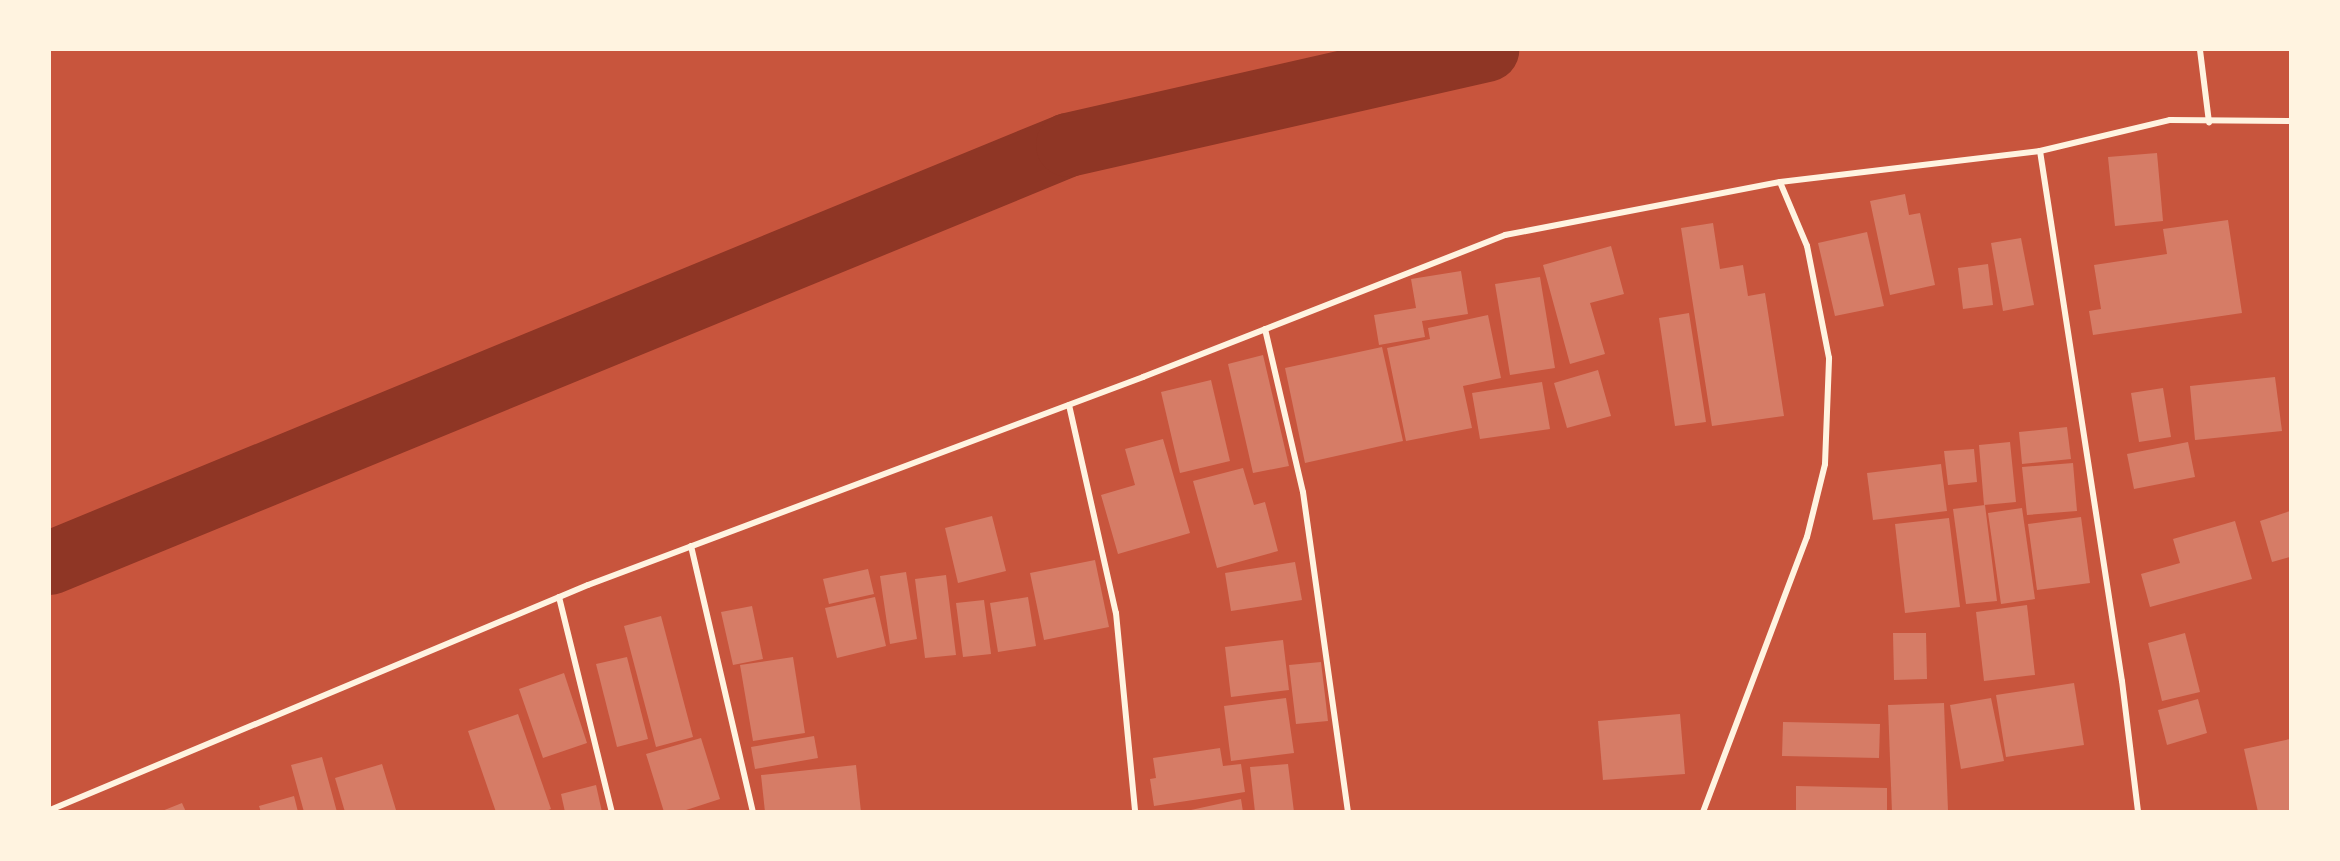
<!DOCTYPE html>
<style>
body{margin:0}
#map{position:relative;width:2340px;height:861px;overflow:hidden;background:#c8553d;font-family:Inter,sans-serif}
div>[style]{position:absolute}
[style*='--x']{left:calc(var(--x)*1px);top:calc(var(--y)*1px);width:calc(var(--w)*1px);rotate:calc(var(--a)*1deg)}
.river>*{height:64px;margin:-32px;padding:0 32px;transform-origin:32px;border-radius:32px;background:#8f3625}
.building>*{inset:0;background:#d67c66}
.minor>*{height:6px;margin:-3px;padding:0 3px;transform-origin:3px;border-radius:3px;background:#fff3e0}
span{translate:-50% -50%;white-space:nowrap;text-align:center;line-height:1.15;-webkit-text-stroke:5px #fff3e0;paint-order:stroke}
.frame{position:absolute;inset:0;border:51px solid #fff3e0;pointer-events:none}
</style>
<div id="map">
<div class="river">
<i style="--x:50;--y:563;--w:1100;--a:-22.32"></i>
<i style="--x:1068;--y:145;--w:430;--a:-12.8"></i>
</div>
<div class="building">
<i style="clip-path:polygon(2157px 153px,2163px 221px,2115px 226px,2108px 157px)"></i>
<i style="clip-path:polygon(1905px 194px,1909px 215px,1920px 213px,1935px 285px,1890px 295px,1870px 201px)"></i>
<i style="clip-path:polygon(2228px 220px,2242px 313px,2093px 335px,2089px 311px,2101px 309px,2094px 265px,2167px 254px,2163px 229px)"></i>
<i style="clip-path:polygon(1713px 223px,1720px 269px,1743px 265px,1748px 296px,1765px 293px,1784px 416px,1712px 426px,1681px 228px)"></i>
<i style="clip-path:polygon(1867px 232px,1884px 306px,1835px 316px,1818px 243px)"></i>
<i style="clip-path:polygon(2021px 238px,2034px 305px,2003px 311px,1991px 243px)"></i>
<i style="clip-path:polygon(1611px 246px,1624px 294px,1590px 303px,1605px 354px,1570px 364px,1543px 265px)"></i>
<i style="clip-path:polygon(1988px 264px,1993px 305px,1963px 309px,1958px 268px)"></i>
<i style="clip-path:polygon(1461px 271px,1468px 314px,1422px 321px,1425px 337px,1379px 345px,1374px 315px,1416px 308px,1411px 279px)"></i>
<i style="clip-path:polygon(1540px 277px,1555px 368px,1510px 375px,1495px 284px)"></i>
<i style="clip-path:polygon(1689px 313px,1706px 422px,1675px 426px,1659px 318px)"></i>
<i style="clip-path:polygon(1488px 315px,1501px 378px,1463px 386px,1472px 428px,1406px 441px,1387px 348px,1430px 339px,1428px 328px)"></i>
<i style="clip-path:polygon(1382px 347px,1403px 441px,1305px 463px,1285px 368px)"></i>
<i style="clip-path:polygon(1263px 355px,1289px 466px,1253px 473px,1228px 364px)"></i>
<i style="clip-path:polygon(1598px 370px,1611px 416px,1567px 428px,1554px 383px)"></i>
<i style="clip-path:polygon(2275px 377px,2282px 431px,2195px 440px,2190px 386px)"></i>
<i style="clip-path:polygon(1211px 380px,1230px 461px,1180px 473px,1161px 392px)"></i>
<i style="clip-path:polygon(1542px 382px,1550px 429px,1480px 439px,1472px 393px)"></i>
<i style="clip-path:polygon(2163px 388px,2171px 437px,2139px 442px,2131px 393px)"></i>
<i style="clip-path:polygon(2067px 427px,2071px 459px,2022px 464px,2019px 432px)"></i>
<i style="clip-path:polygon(1163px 439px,1190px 533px,1118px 554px,1101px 495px,1135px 485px,1125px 449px)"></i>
<i style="clip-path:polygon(2010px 442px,2016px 502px,1984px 505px,1979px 445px)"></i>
<i style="clip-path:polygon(2188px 442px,2195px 477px,2134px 489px,2127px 454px)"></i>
<i style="clip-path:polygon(1974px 449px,1977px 482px,1948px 485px,1944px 451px)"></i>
<i style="clip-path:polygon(2073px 463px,2077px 511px,2027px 515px,2022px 467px)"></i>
<i style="clip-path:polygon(1941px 464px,1947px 511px,1873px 520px,1867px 473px)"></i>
<i style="clip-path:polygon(1243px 468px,1254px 505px,1265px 502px,1278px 551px,1217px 568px,1193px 481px)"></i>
<i style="clip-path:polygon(1985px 505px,1997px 601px,1966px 604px,1953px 509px)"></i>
<i style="clip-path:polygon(2022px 508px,2035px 599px,2001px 604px,1988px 513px)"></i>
<i style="clip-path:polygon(2290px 511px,2290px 557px,2272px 562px,2260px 521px)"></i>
<i style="clip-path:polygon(992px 516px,1006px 571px,958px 583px,945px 528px)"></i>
<i style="clip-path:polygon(2081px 517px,2090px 583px,2037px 590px,2028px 524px)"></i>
<i style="clip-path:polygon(1949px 518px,1960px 607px,1905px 613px,1895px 524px)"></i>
<i style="clip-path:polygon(2235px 521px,2252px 579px,2150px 607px,2141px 574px,2180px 563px,2173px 539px)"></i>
<i style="clip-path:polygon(1095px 560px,1109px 627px,1044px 640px,1030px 573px)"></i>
<i style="clip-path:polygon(1295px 562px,1302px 600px,1231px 611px,1225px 573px)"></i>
<i style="clip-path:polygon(868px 569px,874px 594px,829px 604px,823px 579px)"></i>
<i style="clip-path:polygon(906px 572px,917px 639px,890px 644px,880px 576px)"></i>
<i style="clip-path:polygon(946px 575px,956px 655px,925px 658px,915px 579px)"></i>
<i style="clip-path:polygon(875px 597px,886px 646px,837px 658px,825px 608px)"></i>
<i style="clip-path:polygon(1028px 597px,1036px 646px,998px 652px,990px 603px)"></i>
<i style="clip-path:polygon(984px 600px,991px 654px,963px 657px,956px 603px)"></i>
<i style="clip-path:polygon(2027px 605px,2035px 675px,1984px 681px,1976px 612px)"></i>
<i style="clip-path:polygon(752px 606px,763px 659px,733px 665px,721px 612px)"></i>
<i style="clip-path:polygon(661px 616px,693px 737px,656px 747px,624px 626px)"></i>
<i style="clip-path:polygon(1893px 633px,1926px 633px,1927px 679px,1894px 680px)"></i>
<i style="clip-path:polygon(2185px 633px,2200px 692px,2162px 701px,2148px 643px)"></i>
<i style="clip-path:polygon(1283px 640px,1289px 690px,1231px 697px,1225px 647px)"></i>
<i style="clip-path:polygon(627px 657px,648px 739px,617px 747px,596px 664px)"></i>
<i style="clip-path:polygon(793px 657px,805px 733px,753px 741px,740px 665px)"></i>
<i style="clip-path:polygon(1321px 662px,1328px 721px,1296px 724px,1289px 665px)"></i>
<i style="clip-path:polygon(564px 673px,587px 743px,543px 758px,519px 689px)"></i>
<i style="clip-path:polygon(2074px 683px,2084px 745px,2006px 757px,1996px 695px)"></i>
<i style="clip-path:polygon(1286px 698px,1294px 753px,1231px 761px,1224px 706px)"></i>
<i style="clip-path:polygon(1991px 698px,2004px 761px,1961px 769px,1950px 705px)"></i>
<i style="clip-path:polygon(2198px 699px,2207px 733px,2167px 745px,2158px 710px)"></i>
<i style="clip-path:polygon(1944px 703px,1948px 811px,1892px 812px,1888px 705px)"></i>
<i style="clip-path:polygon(518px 714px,551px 809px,544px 812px,496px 812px,468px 731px)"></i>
<i style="clip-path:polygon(1680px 714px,1685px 774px,1603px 780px,1598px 721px)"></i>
<i style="clip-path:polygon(1783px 722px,1880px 724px,1879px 758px,1782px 756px)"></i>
<i style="clip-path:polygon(814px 736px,818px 758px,755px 769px,751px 747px)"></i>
<i style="clip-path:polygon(701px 738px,720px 799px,680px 812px,664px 812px,646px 754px)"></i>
<i style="clip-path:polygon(2290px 739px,2290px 812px,2258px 812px,2244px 749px)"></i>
<i style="clip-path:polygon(1220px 748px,1223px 766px,1241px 764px,1245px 792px,1154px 806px,1150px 779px,1156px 778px,1153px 758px)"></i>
<i style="clip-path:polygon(322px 757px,337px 812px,304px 812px,291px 765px)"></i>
<i style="clip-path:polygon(382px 764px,396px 810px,345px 812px,335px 778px)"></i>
<i style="clip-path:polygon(1288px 764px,1294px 812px,1255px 812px,1250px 767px)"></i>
<i style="clip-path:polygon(856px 765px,861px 812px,765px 812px,761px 775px)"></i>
<i style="clip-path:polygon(596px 785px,602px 812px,565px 812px,561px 794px)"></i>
<i style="clip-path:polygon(1796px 786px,1887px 788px,1887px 812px,1796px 812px)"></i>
<i style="clip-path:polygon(294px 796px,298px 812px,261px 812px,259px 806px)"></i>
<i style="clip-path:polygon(1241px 799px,1243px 812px,1191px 812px,1191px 810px)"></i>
<i style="clip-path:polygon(182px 803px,186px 812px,162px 812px,162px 811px)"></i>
</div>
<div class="minor">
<i style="--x:2200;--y:50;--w:73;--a:82.9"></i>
<i style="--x:2040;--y:151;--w:536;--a:81.21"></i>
<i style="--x:2122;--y:681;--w:132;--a:83"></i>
<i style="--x:1265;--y:329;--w:167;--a:76.9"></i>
<i style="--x:1303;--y:492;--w:323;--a:82"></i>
<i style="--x:1069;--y:405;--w:213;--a:77.3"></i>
<i style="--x:1116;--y:613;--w:200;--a:84.5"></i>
<i style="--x:691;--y:546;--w:273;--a:76.9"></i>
<i style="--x:559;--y:597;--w:221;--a:76.2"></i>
<i style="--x:50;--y:810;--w:583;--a:-22.7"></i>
<i style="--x:588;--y:585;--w:593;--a:-20.54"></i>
<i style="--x:1143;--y:377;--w:389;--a:-21.4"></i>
<i style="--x:1505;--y:235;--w:280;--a:-10.9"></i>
<i style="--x:1780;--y:182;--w:262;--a:-6.8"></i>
<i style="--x:2040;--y:151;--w:134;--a:-13.4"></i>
<i style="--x:2170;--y:120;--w:120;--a:0.5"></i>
<i style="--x:1703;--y:812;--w:294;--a:-69.3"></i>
<i style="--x:1807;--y:537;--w:75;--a:-76.1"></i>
<i style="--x:1825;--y:464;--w:106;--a:-87.8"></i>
<i style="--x:1829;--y:358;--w:114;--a:-101.1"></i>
<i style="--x:1807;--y:246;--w:69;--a:-112.9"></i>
</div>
<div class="frame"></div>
</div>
